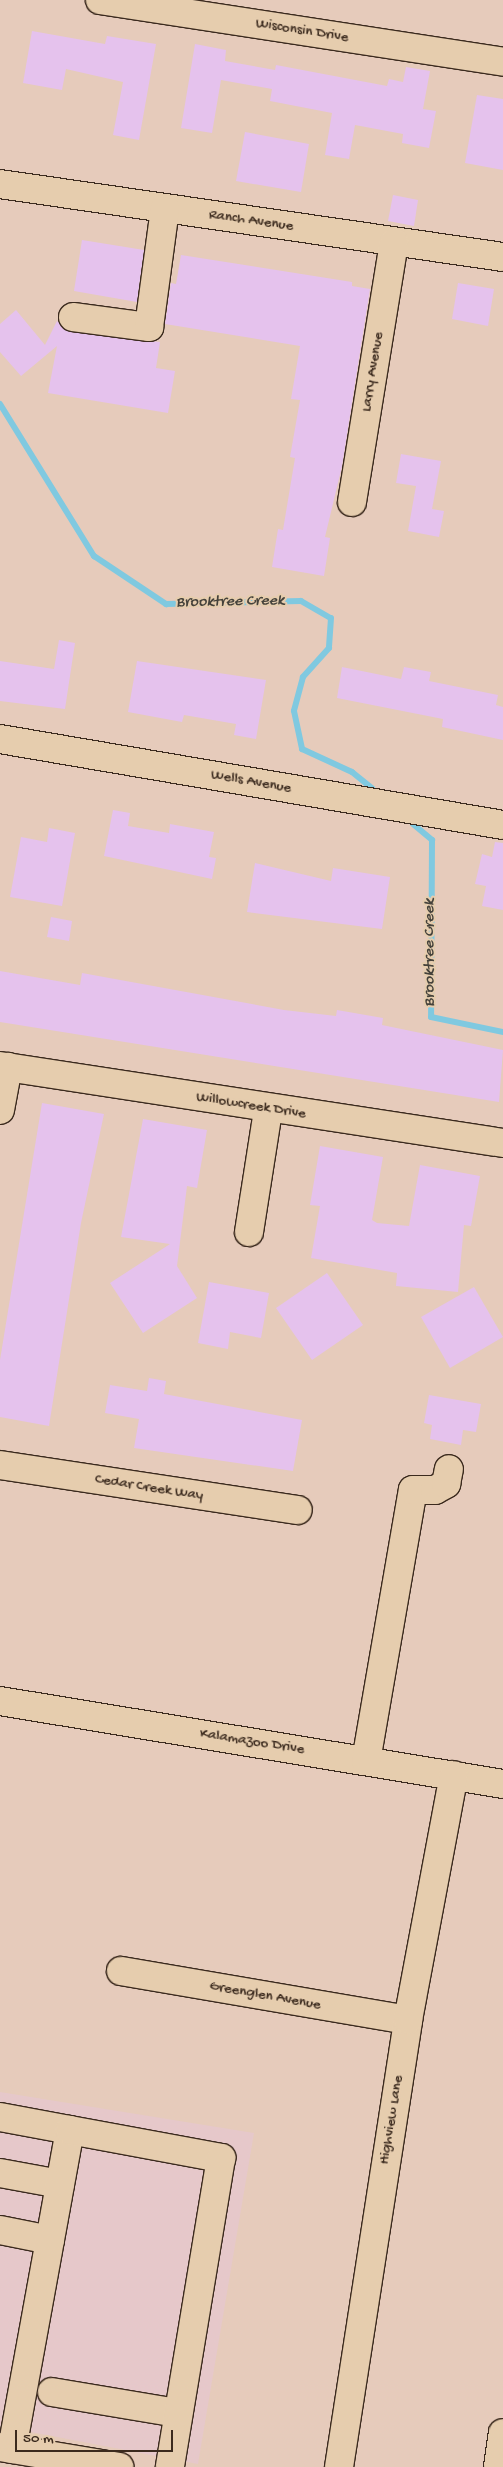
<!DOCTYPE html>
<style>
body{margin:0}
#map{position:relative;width:503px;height:2467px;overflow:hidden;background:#e6cbbb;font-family:"Gochi Hand",sans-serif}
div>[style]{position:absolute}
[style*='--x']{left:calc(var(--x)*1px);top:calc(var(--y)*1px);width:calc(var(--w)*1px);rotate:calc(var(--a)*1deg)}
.built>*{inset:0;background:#e6c8ca}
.stream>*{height:6px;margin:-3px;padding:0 3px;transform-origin:3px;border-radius:3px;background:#80c9e0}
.building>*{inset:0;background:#e5c2ed}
.roads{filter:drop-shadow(1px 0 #3b2a1e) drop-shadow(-1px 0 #3b2a1e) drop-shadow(0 1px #3b2a1e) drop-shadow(0 -1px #3b2a1e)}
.minor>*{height:28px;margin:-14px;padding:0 14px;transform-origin:14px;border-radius:14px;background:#e6cdae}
.major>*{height:28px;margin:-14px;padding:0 14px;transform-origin:14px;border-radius:14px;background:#e6cdae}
span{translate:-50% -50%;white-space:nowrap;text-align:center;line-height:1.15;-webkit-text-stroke:4px #e6cdae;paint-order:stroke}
.street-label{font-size:15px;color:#3b2a1e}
.water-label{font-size:16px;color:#45423b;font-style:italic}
.scale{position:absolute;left:15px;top:2430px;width:158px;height:22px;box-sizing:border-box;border:2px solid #3b2a1e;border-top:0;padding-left:6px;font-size:15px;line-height:18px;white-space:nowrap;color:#3b2a1e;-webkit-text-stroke:4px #e6cdae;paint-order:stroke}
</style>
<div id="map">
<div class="built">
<i style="clip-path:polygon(0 2092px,254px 2133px,198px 2464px,0 2426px)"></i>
</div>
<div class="stream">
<i style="--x:0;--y:404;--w:179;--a:58.3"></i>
<i style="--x:94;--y:556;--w:87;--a:33.7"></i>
<i style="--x:166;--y:604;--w:135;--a:-1.3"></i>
<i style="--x:301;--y:601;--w:34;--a:30"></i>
<i style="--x:331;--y:618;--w:30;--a:94"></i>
<i style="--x:329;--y:648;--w:39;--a:132"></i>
<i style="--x:303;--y:677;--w:35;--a:105"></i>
<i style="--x:294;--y:711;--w:39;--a:78"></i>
<i style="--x:302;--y:749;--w:55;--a:24.7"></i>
<i style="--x:352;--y:772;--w:26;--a:39"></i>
<i style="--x:413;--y:824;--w:25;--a:40"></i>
<i style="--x:432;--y:840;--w:177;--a:90.3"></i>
<i style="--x:431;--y:1017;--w:74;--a:11.8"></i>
</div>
<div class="building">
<i style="clip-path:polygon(32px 31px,105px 44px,107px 36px,156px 44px,139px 140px,113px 135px,123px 82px,66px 69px,62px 90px,23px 83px)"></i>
<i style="clip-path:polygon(195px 44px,226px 50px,225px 61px,275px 70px,276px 65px,387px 86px,389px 79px,403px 82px,406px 67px,430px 71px,423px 109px,436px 111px,429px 148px,402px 143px,403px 134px,355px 125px,349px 159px,325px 155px,332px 113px,270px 101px,272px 89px,221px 80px,212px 133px,181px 128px)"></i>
<i style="clip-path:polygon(477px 95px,503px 99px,503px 170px,465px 163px)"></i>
<i style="clip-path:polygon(245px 132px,309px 144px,301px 192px,236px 181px)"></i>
<i style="clip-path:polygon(393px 195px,418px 200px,414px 226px,388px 221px)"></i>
<i style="clip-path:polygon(82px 240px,144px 250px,137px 302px,74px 291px)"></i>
<i style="clip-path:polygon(181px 255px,352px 282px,352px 286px,370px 289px,342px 466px,325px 537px,330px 538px,324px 576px,272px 567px,278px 529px,283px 530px,295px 458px,290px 457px,300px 400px,291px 399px,300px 346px,165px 324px,171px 283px,176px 284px)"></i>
<i style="clip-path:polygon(458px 283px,494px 289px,488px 326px,452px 319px)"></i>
<i style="clip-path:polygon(16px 310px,45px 345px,57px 321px,71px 332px,160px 342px,156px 368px,175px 371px,168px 413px,48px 393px,57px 346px,21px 376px,0 352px,0 324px)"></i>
<i style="clip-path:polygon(401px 454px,441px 461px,432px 509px,444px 511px,439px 537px,408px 531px,416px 486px,396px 483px)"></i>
<i style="clip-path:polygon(59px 640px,75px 643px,65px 709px,0 701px,0 661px,54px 669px)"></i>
<i style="clip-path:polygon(137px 661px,266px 680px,256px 739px,234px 735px,236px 724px,184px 715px,182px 722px,128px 712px)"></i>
<i style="clip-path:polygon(342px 667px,401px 679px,404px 667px,431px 672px,429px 681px,498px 695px,496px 705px,503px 707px,503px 740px,442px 727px,443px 719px,337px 698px)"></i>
<i style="clip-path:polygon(113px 810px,130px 813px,128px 826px,169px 833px,170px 824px,214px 832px,209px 857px,216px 858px,212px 879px,104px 856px)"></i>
<i style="clip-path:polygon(49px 828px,75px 833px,62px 906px,10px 897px,21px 837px,47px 842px)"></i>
<i style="clip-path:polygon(495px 842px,503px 843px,503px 910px,482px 906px,486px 886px,475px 884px,482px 854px,492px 857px)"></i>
<i style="clip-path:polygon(255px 863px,331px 881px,333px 868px,390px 877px,382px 929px,247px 912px)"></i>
<i style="clip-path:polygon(51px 917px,72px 921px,69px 941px,47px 937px)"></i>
<i style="clip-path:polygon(0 971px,80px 985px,82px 973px,284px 1010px,336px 1016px,337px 1010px,383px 1018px,382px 1025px,503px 1050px,499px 1102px,0 1022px)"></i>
<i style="clip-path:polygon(42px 1103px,104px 1114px,81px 1223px,49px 1426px,0 1417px,0 1360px)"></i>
<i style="clip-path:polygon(143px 1119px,207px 1130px,197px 1188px,187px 1186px,177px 1266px,197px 1298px,143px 1333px,110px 1283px,170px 1244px,121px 1237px)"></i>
<i style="clip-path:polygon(320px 1146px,383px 1157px,372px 1220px,377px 1223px,409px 1226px,420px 1165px,480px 1176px,471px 1226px,464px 1225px,458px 1292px,396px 1286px,397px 1273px,311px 1258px,320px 1206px,310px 1205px)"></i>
<i style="clip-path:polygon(327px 1273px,363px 1325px,312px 1360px,276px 1308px)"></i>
<i style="clip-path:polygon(209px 1282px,269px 1293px,261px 1338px,230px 1332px,228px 1349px,198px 1343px)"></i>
<i style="clip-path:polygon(474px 1287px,503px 1337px,450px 1368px,421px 1317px)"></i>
<i style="clip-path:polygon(149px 1378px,166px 1381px,164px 1394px,302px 1420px,293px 1471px,134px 1448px,139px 1419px,105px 1413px,110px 1385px,147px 1391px)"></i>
<i style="clip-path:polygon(429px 1395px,481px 1404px,476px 1432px,463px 1430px,461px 1445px,430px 1439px,432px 1425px,424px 1423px)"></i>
</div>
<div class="roads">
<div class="minor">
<i style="--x:100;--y:0;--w:408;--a:8.7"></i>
<i style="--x:0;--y:184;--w:508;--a:8.26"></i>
<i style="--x:73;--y:317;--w:77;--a:7.5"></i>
<i style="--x:149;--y:327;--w:120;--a:-82.3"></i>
<i style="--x:352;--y:502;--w:263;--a:-80.8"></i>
<i style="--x:0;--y:739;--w:510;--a:9.7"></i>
<i style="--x:0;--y:1066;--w:509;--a:8.7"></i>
<i style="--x:0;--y:1110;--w:44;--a:-79.5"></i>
<i style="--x:249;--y:1232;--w:123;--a:-81.1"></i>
<i style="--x:0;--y:1465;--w:301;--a:8.6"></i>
<i style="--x:0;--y:1701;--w:510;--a:9.37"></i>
<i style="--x:366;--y:1761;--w:275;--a:-80.2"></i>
<i style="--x:413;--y:1490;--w:22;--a:0"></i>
<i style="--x:435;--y:1490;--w:13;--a:-29"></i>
<i style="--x:446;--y:1484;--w:15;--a:-79"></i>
<i style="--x:121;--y:1971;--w:291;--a:9.7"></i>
<i style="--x:0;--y:2117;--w:71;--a:10.5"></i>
<i style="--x:0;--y:2173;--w:61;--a:10.4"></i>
<i style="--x:0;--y:2230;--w:51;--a:11.3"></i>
<i style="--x:52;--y:2392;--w:128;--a:9.5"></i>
<i style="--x:12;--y:2449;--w:324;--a:-79.7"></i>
<i style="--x:70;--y:2130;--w:154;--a:10.5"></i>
<i style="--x:221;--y:2158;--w:313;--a:99.4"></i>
<i style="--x:339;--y:2467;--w:452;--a:-81.2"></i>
<i style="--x:408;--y:2020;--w:249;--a:-79.4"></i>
<i style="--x:498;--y:2467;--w:34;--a:-82"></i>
</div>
<div class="major">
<i style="--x:0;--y:2447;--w:121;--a:9.5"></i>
</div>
</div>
<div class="street-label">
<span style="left:302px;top:31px;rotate:9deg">Wisconsin Drive</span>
<span style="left:251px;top:221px;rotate:8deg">Ranch Avenue</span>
<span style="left:373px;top:372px;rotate:-81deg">Larry Avenue</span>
<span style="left:251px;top:782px;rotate:10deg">Wells Avenue</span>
<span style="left:251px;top:1106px;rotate:9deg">Willowcreek Drive</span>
<span style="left:149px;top:1488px;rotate:9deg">Cedar Creek Way</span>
<span style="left:252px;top:1742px;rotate:9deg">Kalamazoo Drive</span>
<span style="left:265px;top:1996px;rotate:10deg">Greenglen Avenue</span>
<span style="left:392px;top:2120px;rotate:-81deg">Highview Lane</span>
</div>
<div class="water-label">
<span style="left:230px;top:603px;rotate:-1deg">Brooktree Creek</span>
<span style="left:431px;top:953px;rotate:-90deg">Brooktree Creek</span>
</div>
<div class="scale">50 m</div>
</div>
